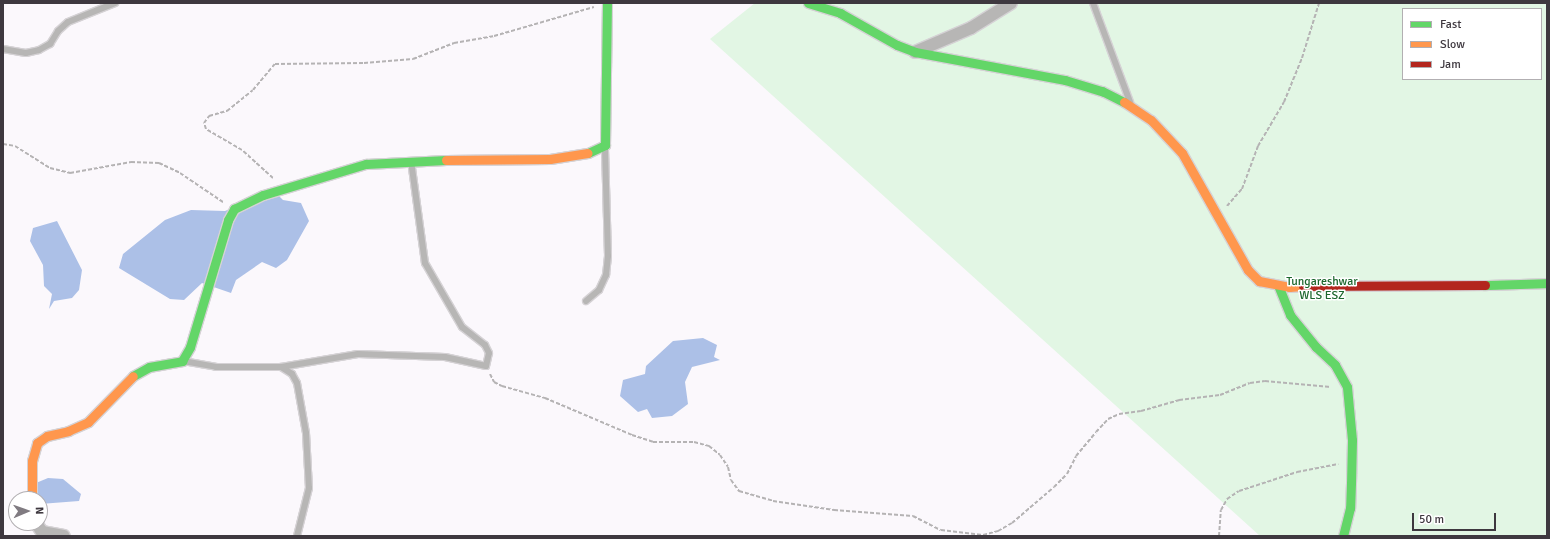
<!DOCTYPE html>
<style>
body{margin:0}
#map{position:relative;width:1550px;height:539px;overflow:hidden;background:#fbf8fc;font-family:Signika,sans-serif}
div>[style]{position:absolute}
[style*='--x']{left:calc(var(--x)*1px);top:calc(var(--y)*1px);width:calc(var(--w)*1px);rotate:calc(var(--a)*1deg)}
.green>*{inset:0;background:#e2f6e4}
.water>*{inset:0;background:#acc0e7}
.path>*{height:2px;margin-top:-1px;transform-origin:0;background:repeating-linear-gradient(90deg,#b5b3b4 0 4px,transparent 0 6px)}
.roads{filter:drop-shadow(1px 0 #d5d2d5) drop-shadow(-1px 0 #d5d2d5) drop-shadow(0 1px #d5d2d5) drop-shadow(0 -1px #d5d2d5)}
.lane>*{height:6px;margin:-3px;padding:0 3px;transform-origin:3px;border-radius:3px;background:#b7b6b5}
.street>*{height:12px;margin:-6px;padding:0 6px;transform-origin:6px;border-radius:6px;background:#b7b6b5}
.fast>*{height:9px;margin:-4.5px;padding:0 4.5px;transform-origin:4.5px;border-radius:4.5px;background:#63d668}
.slow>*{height:9px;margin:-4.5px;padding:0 4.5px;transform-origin:4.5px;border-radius:4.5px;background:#ff974d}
.jam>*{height:9px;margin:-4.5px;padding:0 4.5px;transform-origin:4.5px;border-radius:4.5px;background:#b3261e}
span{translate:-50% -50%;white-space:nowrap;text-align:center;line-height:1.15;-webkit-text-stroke:3px #fff;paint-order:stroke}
.park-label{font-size:12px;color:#1c672d}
.frame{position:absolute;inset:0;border:4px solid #3e383f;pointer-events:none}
.legend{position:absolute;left:1402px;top:8px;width:140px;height:72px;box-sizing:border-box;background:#fff;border:1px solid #b2afb2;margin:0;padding:5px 7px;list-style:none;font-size:12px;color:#3e383f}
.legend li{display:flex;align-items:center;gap:8px;height:20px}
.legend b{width:20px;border:1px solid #b2afb2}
.north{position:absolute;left:8px;top:491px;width:40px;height:40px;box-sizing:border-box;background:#fff;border:1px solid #b2afb2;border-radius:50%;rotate:88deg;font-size:11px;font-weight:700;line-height:16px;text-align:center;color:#3e383f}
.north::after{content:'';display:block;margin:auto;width:14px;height:18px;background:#807b81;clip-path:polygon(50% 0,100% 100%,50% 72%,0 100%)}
.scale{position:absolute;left:1412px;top:513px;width:84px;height:18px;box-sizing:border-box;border:2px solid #3e383f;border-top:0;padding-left:5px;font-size:12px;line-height:14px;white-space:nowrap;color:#3e383f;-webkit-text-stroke:3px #fff;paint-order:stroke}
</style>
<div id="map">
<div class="green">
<i style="clip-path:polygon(evenodd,755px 3px,1547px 3px,1547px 536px,1260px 536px,710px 39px,755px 3px,1403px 9px,1541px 9px,1541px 79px,1403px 79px,1403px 9px)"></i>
</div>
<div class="water">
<i style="clip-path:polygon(273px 190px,283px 200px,301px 203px,309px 221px,287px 260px,276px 268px,262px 262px,236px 280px,231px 293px,202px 283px,184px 300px,170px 299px,119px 268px,123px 254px,165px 220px,191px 210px,225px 211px)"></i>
<i style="clip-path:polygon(57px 221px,82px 270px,79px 290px,72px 298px,54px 301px,49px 309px,52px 294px,44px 286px,43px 265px,30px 241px,33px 228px)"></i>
<i style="clip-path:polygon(703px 338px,717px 345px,714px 357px,720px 360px,692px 367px,685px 382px,688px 404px,672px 416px,652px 418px,647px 409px,638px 412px,620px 396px,623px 380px,645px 374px,646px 366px,673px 341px)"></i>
<i style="clip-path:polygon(48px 478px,63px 479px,81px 494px,79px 501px,40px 504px,36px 483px)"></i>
</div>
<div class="path">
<i style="--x:3;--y:144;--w:12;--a:9"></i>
<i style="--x:15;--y:146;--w:41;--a:32.2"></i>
<i style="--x:50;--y:168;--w:21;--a:14"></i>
<i style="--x:70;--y:173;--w:62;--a:-10.2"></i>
<i style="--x:131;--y:162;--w:28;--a:2"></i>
<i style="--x:159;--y:163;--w:23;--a:25"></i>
<i style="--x:180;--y:173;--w:52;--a:34"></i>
<i style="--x:273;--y:178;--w:42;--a:-137.9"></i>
<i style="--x:242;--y:150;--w:42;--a:-149.7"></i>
<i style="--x:206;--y:129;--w:6;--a:-108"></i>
<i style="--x:204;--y:123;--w:9;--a:-54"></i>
<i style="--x:209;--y:116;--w:19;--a:-16"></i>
<i style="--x:227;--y:111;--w:33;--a:-39"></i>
<i style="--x:253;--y:90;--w:34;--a:-50"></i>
<i style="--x:275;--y:64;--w:89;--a:-0.6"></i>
<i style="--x:364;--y:63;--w:49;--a:-4.7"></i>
<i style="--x:413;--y:59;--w:44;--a:-21.3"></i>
<i style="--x:454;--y:43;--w:41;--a:-9.9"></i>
<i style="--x:494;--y:36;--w:104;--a:-16.2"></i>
<i style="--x:1227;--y:206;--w:23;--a:-49"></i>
<i style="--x:1242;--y:189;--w:46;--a:-69.6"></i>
<i style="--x:1258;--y:146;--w:51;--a:-59.4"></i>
<i style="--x:1284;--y:102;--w:48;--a:-67.8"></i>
<i style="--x:1302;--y:58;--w:58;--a:-72.8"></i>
<i style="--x:490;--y:374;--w:9;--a:63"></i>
<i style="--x:494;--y:382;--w:9;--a:27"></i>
<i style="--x:502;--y:386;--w:45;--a:15.6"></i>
<i style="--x:545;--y:398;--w:95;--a:23"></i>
<i style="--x:632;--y:435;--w:22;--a:18"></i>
<i style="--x:653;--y:442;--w:41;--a:0"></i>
<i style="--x:694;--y:442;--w:16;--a:15"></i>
<i style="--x:709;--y:446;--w:14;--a:39"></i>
<i style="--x:720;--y:455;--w:14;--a:56"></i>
<i style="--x:728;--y:467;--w:13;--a:77"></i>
<i style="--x:731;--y:480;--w:14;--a:54"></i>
<i style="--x:739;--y:491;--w:35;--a:16"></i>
<i style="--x:773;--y:501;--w:62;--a:8.4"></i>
<i style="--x:834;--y:510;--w:79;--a:4.3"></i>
<i style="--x:913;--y:516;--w:31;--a:27"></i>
<i style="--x:941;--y:530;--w:42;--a:6.8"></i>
<i style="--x:983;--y:535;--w:16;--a:-15"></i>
<i style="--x:998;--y:531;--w:16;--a:-30"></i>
<i style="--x:1012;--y:523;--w:55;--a:-40.6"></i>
<i style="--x:1054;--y:487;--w:18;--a:-45"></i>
<i style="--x:1067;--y:474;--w:20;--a:-63"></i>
<i style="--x:1076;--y:456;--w:31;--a:-50"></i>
<i style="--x:1096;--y:432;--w:18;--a:-47"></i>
<i style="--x:1108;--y:419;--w:12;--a:-24"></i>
<i style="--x:1119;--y:414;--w:22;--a:-8"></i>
<i style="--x:1141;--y:411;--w:40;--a:-16"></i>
<i style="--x:1179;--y:400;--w:41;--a:-7"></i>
<i style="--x:1220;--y:395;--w:32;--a:-22"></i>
<i style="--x:1250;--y:383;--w:15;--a:-8"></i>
<i style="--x:1265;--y:381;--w:66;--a:5.2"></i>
<i style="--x:1219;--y:536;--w:26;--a:-86"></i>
<i style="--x:1221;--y:510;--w:13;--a:-61"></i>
<i style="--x:1227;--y:499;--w:14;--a:-34"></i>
<i style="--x:1239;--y:491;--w:61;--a:-18.1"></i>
<i style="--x:1297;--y:472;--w:42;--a:-11"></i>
</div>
<div class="roads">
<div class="lane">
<i style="--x:1093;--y:3;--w:106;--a:69.5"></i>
<i style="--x:3;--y:49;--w:23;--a:10"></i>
<i style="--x:26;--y:53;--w:13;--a:-13"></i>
<i style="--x:39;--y:50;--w:13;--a:-29"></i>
<i style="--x:50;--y:44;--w:15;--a:-58"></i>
<i style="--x:58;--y:31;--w:13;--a:-42"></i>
<i style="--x:68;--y:22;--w:51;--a:-22"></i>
<i style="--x:586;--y:301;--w:17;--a:-40"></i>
<i style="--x:599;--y:290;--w:17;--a:-65"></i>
<i style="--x:606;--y:275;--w:19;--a:-84"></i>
<i style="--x:608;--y:256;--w:110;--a:-91.6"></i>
<i style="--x:183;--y:361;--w:34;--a:10"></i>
<i style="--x:216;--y:367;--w:65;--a:0"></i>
<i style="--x:281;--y:367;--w:78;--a:-9.6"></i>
<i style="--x:358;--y:354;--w:87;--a:2"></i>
<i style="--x:445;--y:357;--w:42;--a:12.4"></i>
<i style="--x:486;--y:366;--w:13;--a:-77"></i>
<i style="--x:489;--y:353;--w:9;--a:-117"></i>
<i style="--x:485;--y:345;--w:29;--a:-142"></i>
<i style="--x:462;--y:327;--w:74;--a:-120"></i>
<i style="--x:425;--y:263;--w:103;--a:-97.8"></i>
<i style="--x:281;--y:367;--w:13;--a:32"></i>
<i style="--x:292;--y:374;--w:10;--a:61"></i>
<i style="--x:297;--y:383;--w:51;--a:79.8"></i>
<i style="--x:306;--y:433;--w:55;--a:86.9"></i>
<i style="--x:309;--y:488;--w:49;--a:104"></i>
</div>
<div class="street">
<i style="--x:915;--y:52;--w:61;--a:-23.2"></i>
<i style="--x:971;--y:28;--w:47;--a:-32"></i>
<i style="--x:36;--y:523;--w:11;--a:56"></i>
<i style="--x:42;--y:532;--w:22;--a:10"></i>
</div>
<div class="fast">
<i style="--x:808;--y:3;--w:34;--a:17"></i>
<i style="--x:840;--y:13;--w:65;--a:29.3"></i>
<i style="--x:897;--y:45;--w:19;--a:21"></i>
<i style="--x:915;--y:52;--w:153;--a:10.6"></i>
<i style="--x:1065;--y:80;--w:39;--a:17"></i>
<i style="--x:1102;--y:91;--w:25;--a:27"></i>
<i style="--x:588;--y:153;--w:19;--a:-25"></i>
<i style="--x:605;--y:145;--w:142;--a:-89.2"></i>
<i style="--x:1278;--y:285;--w:32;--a:68"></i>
<i style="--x:1290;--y:315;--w:41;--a:50.9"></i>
<i style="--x:1316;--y:347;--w:26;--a:43"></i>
<i style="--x:1335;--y:365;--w:25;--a:61"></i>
<i style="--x:1347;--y:387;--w:53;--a:84.6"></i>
<i style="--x:1352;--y:440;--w:43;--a:91.3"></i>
<i style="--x:1351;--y:483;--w:25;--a:92"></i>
<i style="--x:1350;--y:508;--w:29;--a:104"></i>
<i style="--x:1485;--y:285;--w:62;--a:-1.8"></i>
<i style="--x:133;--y:376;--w:18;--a:-29"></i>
<i style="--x:149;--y:367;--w:34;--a:-10"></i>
<i style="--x:182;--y:361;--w:16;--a:-60"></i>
<i style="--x:190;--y:347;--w:133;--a:-73.3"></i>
<i style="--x:228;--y:220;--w:13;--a:-61"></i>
<i style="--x:234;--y:209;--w:32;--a:-26"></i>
<i style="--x:263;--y:195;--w:108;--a:-16.8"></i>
<i style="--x:366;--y:164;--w:80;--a:-2.9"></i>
</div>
<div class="slow">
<i style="--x:1124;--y:102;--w:32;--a:34"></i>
<i style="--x:1151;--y:120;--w:45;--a:46.8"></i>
<i style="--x:1182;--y:153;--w:134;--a:60.6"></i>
<i style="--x:1248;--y:270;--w:16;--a:45"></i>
<i style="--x:1259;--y:281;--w:31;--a:11"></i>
<i style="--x:1289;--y:287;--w:14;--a:-4"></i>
<i style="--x:446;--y:160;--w:104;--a:-0.6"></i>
<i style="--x:550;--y:159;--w:38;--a:-9"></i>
<i style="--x:32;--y:499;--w:38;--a:-90"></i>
<i style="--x:32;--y:461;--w:19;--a:-74"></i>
<i style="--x:37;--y:443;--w:12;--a:-35"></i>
<i style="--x:47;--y:436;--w:22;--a:-13"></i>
<i style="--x:68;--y:431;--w:22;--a:-24"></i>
<i style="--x:88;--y:422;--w:64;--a:-45.6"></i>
</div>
<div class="jam">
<i style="--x:1303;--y:286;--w:182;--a:-0.3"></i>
</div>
</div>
<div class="park-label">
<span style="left:1322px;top:289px">Tungareshwar<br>WLS ESZ</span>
</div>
<div class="frame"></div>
<ul class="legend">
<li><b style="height:5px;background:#63d668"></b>Fast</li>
<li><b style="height:5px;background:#ff974d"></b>Slow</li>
<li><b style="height:5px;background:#b3261e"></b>Jam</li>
</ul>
<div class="north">N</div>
<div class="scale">50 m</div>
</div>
